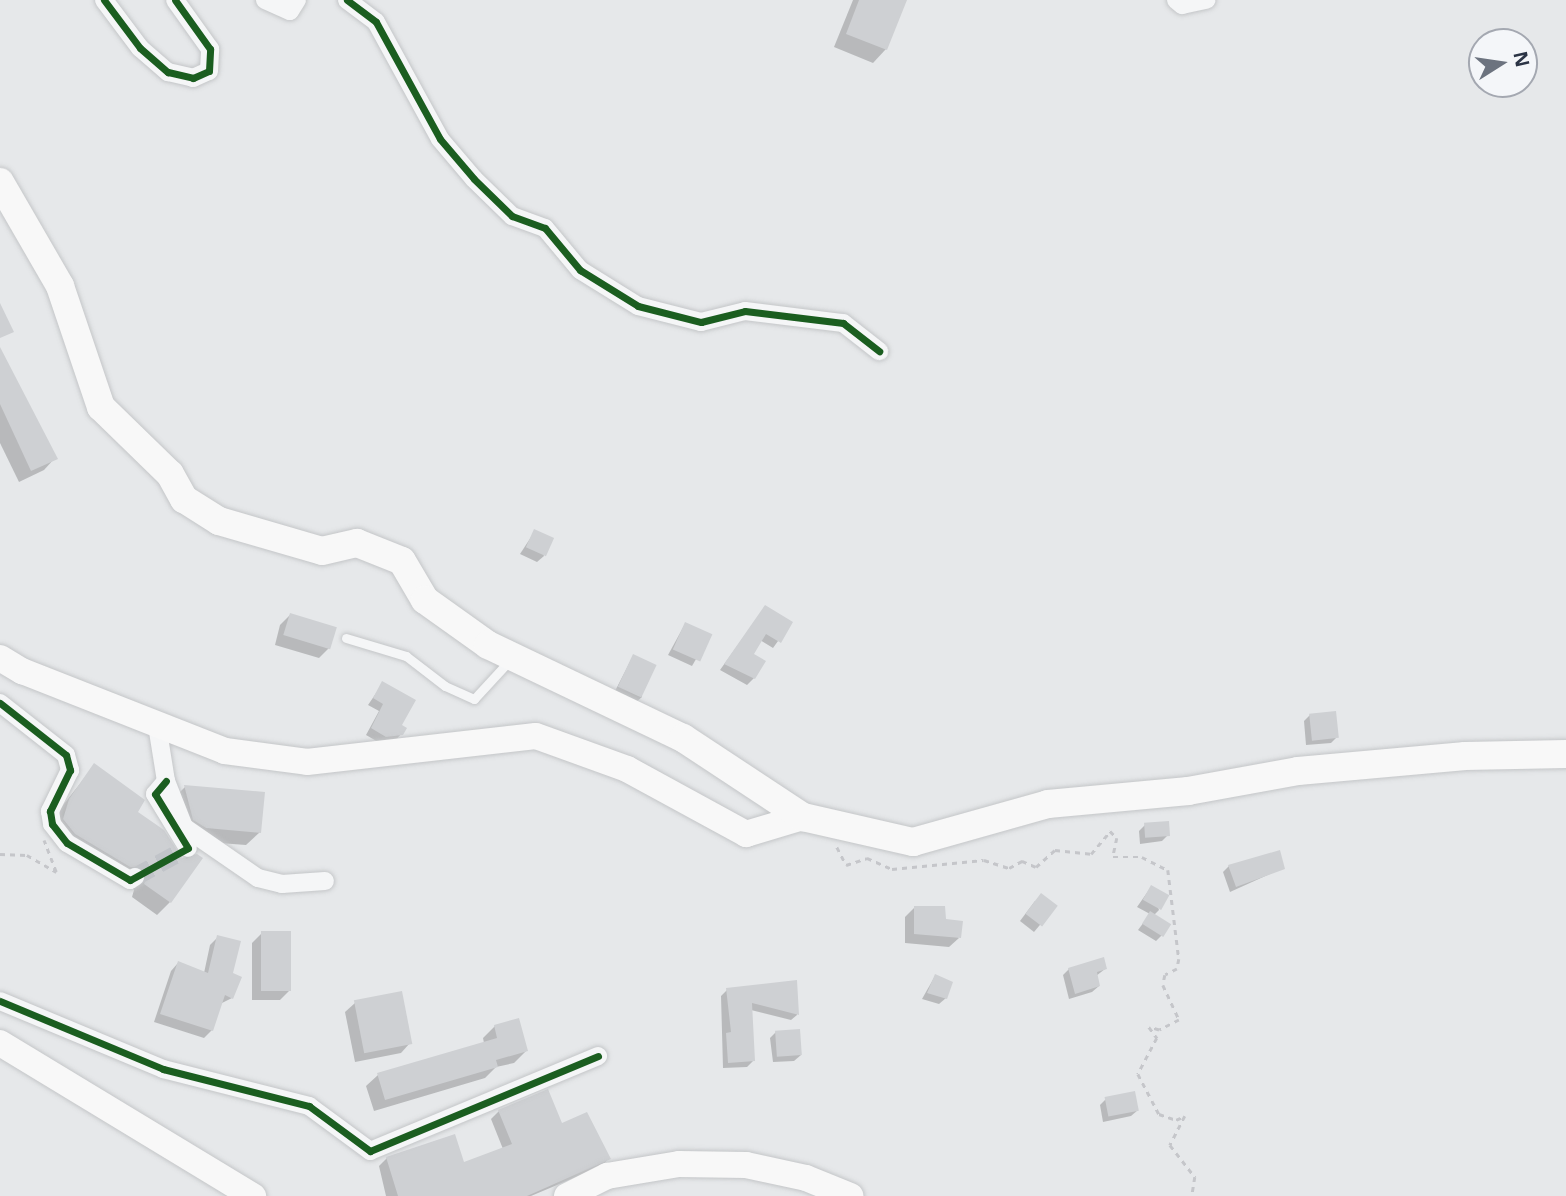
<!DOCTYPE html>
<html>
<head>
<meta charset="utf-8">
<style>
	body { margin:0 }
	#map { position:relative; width:1566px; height:1196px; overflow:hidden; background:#e6e8ea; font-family:"Noto Sans",sans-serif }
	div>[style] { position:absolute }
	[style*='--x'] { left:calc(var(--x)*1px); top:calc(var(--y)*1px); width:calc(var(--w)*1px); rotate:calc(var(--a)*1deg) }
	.shadow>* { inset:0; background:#0003 }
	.building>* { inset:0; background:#ced0d3; transform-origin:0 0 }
	.minor-tunnel>* { height:18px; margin-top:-9px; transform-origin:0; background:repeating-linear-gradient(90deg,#c1c4c9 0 18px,transparent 0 27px) }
	.path>* { height:2.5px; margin-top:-1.25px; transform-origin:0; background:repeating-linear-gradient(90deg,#c5c6ca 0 5px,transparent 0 10px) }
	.roads { filter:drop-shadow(0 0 2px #c4c6c8) drop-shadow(0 0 2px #c4c6c8) }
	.service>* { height:9px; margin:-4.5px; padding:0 4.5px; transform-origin:4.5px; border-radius:4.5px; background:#f5f6f7 }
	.minor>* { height:18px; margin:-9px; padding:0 9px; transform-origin:9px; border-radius:9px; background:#f5f6f7 }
	.primary>* { height:26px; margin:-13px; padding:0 13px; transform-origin:13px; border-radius:13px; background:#f8f8f8 }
	.trunk>* { height:28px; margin:-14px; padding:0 14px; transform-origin:14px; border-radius:14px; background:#f8f8f8 }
	.cycleway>* { height:7px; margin:-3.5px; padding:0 3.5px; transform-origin:3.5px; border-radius:3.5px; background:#1b5e20 }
	span { translate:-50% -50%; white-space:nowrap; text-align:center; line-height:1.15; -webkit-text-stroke:5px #f4f6f9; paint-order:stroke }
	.north { position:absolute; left:1468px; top:28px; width:70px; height:70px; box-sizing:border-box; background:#f4f6f9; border:2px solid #a4a8b1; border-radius:50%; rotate:78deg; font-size:19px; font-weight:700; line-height:28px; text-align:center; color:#2b3445 }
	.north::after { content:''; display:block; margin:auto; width:24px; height:32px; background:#6c737f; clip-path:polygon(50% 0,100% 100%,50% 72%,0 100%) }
</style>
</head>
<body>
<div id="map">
	<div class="shadow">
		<div style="clip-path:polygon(853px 0,905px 0,886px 49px,873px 63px,834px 47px)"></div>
		<div style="clip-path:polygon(0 350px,55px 458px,44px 470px,19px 482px,0 443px)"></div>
		<div style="clip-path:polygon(535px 531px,544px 556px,537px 562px,520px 554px)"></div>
		<div style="clip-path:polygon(765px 607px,791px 623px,773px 648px,760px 640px,751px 654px,754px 678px,747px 685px,720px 670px)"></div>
		<div style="clip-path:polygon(290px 615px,329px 648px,319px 658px,275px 645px,280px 625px)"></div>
		<div style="clip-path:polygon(685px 624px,710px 635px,692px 666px,668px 655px)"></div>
		<div style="clip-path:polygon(633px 656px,642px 697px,635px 703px,614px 693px)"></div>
		<div style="clip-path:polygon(383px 683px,401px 734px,395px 741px,380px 743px,366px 735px,379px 711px,368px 705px)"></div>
		<div style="clip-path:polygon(1310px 715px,1337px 737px,1331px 743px,1306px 745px,1304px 721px)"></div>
		<div style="clip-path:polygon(94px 766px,136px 813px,170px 902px,157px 915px,132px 897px,134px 890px,128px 880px,62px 847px,56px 814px)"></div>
		<div style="clip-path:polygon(185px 787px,260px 832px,246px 845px,192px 841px,172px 800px)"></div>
		<div style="clip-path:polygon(1145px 825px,1168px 835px,1162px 841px,1140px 844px,1139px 831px)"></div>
		<div style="clip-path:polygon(1229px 866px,1283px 868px,1230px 892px,1223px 872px)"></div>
		<div style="clip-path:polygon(1151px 887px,1159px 910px,1154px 915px,1162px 935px,1156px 941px,1138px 930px,1150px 914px,1137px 907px)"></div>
		<div style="clip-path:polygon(1035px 901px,1055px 907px,1034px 932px,1020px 921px)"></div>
		<div style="clip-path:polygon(915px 907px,959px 938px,949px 947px,905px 943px,905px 917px)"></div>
		<div style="clip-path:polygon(262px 933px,290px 990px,280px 1000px,252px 1000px,252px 943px)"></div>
		<div style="clip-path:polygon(218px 937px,231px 974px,232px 998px,220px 1004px,212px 1030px,204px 1038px,154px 1022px,171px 971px,178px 963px,204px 973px,210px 945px)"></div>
		<div style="clip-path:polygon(1069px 969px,1105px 969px,1096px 976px,1099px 986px,1092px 992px,1069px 999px,1063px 975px)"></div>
		<div style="clip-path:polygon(935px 976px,946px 998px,939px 1004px,922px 999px)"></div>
		<div style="clip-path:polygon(795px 982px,797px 1015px,791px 1020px,751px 1010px,753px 1061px,747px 1067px,723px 1068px,721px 996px,727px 990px)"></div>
		<div style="clip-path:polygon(355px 1003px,410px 1043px,401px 1053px,355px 1062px,345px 1012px)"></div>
		<div style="clip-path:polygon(495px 1026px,526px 1051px,514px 1063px,496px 1067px,485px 1078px,374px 1111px,366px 1086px,378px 1075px,484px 1043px,483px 1038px)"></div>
		<div style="clip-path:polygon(776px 1032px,801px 1055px,794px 1061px,773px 1062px,770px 1038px)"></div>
		<div style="clip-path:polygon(1106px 1099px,1138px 1110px,1131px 1116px,1103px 1122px,1100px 1105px)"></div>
		<div style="clip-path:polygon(499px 1111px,561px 1125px,609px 1158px,602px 1166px,531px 1196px,386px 1196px,379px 1166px,387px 1158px,463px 1165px,503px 1149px,491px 1119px)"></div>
	</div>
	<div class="building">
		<div style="clip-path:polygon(859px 0,907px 0,887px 50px,846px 34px)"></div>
		<div style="clip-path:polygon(0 303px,14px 332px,0 338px)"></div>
		<div style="clip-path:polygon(0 347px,58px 459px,31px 471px,0 404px)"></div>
		<div style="left:534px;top:529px;width:22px;height:20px;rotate:24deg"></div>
		<div style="clip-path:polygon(765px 605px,793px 622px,781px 643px,766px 634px,754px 654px,766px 661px,755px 679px,724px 664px)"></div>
		<div style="left:290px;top:613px;width:49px;height:23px;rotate:17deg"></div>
		<div style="left:685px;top:622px;width:30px;height:30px;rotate:24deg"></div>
		<div style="left:633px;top:654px;width:26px;height:36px;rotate:25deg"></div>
		<div style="clip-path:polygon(382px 681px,416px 700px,402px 725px,407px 728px,403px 735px,386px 737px,371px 728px,383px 704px,373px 698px)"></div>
		<div style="left:1336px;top:711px;width:27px;height:27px;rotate:84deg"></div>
		<div style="clip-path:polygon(94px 763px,145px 800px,138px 812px,164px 830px,182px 858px,197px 854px,203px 858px,171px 903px,144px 884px,146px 876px,141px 867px,130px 867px,75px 834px,63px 819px,69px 799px)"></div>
		<div style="clip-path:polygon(184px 785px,265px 792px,261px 833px,206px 828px,193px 820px)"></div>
		<div style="left:1169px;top:821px;width:15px;height:25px;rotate:86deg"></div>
		<div style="clip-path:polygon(1280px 850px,1285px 869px,1236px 887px,1228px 865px)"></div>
		<div style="left:1151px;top:885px;width:21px;height:17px;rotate:29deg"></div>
		<div style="left:1041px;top:893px;width:21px;height:26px;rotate:37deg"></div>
		<div style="clip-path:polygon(914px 906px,945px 906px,946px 919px,963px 921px,961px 938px,914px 934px)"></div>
		<div style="left:1150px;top:911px;width:25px;height:15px;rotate:32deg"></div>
		<div style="left:261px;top:931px;width:30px;height:60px"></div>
		<div style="clip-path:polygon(217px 935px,241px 941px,233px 973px,242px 977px,233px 999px,225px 995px,213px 1031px,160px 1014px,178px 961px,208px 973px)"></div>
		<div style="clip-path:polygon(1104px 957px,1107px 969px,1097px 972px,1100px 986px,1075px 994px,1068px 968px)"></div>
		<div style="clip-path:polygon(935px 974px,953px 982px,947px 999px,927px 993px)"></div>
		<div style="clip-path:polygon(797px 980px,799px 1015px,752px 1003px,755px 1061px,728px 1063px,726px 1033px,731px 1032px,726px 988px)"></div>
		<div style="left:402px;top:991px;width:54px;height:49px;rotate:79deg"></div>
		<div style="clip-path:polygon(519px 1018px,528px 1051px,496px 1060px,498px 1067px,385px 1100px,377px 1073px,497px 1038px,494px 1025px)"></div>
		<div style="left:800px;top:1029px;width:26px;height:25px;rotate:86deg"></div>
		<div style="clip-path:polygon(548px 1089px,562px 1123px,587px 1112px,611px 1159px,527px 1196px,398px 1196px,386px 1157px,455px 1134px,464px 1162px,512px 1144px,498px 1110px)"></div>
		<div style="left:1135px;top:1091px;width:20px;height:31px;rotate:79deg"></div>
	</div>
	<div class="minor-tunnel">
		<div style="--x:135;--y:877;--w:60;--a:-28.7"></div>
	</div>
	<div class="path">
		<div style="--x:837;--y:847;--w:20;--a:63"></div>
		<div style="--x:846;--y:865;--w:22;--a:-18"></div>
		<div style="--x:867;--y:858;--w:27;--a:24"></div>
		<div style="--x:892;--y:869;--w:92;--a:-5.6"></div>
		<div style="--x:984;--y:860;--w:26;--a:18"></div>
		<div style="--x:1009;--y:868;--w:15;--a:-28"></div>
		<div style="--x:1022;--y:861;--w:15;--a:23"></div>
		<div style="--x:1036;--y:867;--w:25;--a:-42"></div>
		<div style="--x:1055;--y:850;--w:36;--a:6"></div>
		<div style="--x:1091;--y:854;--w:30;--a:-50"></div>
		<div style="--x:1110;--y:831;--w:10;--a:45"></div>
		<div style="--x:1117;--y:838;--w:19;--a:102"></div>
		<div style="--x:1113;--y:857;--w:29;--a:0"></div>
		<div style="--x:1142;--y:857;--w:29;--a:27"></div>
		<div style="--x:1168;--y:870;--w:90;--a:83"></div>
		<div style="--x:1179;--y:959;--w:10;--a:101"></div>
		<div style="--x:1177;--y:969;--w:13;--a:153"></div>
		<div style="--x:1165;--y:975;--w:10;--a:101"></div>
		<div style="--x:1163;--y:985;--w:38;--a:65"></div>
		<div style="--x:1179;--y:1020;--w:22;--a:153"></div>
		<div style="--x:1159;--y:1030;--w:10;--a:-163"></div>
		<div style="--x:1149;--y:1027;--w:14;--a:54"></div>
		<div style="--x:1157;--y:1038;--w:41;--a:117.8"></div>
		<div style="--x:1138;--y:1074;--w:45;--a:62.3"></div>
		<div style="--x:1159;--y:1114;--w:18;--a:19"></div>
		<div style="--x:1176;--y:1120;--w:10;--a:-24"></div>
		<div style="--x:1185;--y:1116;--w:33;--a:117"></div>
		<div style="--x:1170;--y:1145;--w:41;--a:52"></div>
		<div style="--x:1195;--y:1177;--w:19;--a:99"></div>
		<div style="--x:0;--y:854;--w:27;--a:2"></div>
		<div style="--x:27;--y:855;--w:34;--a:30"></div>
		<div style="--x:56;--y:872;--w:34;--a:-111"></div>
	</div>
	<div class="roads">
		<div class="service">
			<div style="--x:346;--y:638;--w:63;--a:16.7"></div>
			<div style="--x:406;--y:656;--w:49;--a:37.6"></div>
			<div style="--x:445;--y:686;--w:32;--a:24"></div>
			<div style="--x:474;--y:699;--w:53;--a:-47.3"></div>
		</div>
		<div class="minor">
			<div style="--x:104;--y:0;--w:60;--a:53.1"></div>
			<div style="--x:140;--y:48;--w:37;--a:41"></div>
			<div style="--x:168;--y:72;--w:26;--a:13"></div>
			<div style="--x:193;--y:78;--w:17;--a:-24"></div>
			<div style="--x:209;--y:71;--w:22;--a:-87"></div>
			<div style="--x:210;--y:49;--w:60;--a:-125.5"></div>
			<div style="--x:265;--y:0;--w:27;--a:24"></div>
			<div style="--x:290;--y:11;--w:13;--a:-58"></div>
			<div style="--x:347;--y:0;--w:36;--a:37"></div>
			<div style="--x:376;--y:22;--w:133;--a:61.3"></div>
			<div style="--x:440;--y:139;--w:52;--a:49.6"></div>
			<div style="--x:474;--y:179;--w:53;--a:44.2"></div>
			<div style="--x:512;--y:216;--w:35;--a:20"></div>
			<div style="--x:545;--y:228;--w:55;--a:50.2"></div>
			<div style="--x:580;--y:270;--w:68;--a:31.8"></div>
			<div style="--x:638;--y:306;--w:65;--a:14.3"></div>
			<div style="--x:701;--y:322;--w:45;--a:-14"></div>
			<div style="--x:745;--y:311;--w:99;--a:7"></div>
			<div style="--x:843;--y:323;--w:46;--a:37.9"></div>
			<div style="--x:1176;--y:0;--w:8;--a:40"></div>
			<div style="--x:1182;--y:5;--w:25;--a:-12"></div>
			<div style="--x:0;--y:703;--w:84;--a:38.2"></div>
			<div style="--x:66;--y:755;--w:16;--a:75"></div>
			<div style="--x:70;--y:770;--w:46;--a:116"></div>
			<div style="--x:50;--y:811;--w:13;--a:81"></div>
			<div style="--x:52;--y:824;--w:24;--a:52"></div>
			<div style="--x:67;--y:843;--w:73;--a:30.4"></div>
			<div style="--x:130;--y:880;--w:6;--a:-31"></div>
			<div style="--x:157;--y:725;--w:57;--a:80.9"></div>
			<div style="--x:166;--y:781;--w:49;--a:68.6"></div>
			<div style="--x:184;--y:827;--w:90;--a:34.6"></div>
			<div style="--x:258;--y:878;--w:25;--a:14"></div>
			<div style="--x:282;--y:884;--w:43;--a:-4"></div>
			<div style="--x:166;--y:781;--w:17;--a:130"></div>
			<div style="--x:155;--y:794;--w:63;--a:58.6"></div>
			<div style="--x:0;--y:1001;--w:177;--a:22.6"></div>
			<div style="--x:163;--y:1069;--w:151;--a:14.2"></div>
			<div style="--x:309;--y:1106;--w:76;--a:36.4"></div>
			<div style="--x:370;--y:1151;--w:247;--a:-22.6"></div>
		</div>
		<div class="primary">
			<div style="--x:0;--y:658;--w:26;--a:31"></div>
			<div style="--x:22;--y:671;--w:218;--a:21.5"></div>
			<div style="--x:225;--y:751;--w:83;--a:7.6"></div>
			<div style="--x:307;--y:762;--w:230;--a:-6.5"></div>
			<div style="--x:536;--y:736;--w:97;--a:19.9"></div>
			<div style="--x:627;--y:769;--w:136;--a:28.6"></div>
			<div style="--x:746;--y:834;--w:59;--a:-16.6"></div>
			<div style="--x:0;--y:1043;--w:296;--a:31.2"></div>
			<div style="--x:567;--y:1196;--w:45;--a:-26.6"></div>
			<div style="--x:607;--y:1176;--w:73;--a:-9.5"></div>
			<div style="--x:679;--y:1164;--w:67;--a:0.9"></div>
			<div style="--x:746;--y:1165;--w:61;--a:12.2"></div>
			<div style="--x:806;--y:1178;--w:48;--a:22.2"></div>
		</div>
		<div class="trunk">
			<div style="--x:0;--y:182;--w:120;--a:60"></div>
			<div style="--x:60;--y:286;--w:128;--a:71.3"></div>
			<div style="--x:101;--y:407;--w:96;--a:44.2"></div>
			<div style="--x:170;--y:474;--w:29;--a:61"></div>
			<div style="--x:184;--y:499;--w:41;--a:32.2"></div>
			<div style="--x:219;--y:521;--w:107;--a:16.2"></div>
			<div style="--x:322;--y:551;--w:36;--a:-13"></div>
			<div style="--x:357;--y:543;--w:48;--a:21.8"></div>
			<div style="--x:402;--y:561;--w:45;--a:59.5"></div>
			<div style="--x:425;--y:600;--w:77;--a:35.5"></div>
			<div style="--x:488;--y:645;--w:216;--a:25.5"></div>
			<div style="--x:683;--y:738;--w:144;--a:33.4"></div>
			<div style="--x:803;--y:817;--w:113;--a:12.8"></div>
			<div style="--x:913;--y:842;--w:140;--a:-15.7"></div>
			<div style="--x:1048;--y:804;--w:141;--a:-5.3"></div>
			<div style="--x:1188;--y:791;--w:112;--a:-10.3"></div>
			<div style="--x:1298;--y:771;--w:168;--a:-5.1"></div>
			<div style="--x:1465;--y:756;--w:101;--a:-1.1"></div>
		</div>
	</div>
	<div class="cycleway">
		<div style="--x:104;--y:0;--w:60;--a:53.1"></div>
		<div style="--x:140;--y:48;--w:37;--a:41"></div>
		<div style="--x:168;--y:72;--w:26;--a:13"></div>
		<div style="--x:193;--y:78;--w:17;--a:-24"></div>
		<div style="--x:209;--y:71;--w:22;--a:-87"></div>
		<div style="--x:210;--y:49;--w:60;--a:-125.5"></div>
		<div style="--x:347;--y:0;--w:36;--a:37"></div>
		<div style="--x:376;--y:22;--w:133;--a:61.3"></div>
		<div style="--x:440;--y:139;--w:52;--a:49.6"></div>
		<div style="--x:474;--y:179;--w:53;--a:44.2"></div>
		<div style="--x:512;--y:216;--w:35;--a:20"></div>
		<div style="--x:545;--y:228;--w:55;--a:50.2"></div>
		<div style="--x:580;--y:270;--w:68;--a:31.8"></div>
		<div style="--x:638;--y:306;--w:65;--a:14.3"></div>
		<div style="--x:701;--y:322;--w:45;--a:-14"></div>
		<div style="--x:745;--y:311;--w:99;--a:7"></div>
		<div style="--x:843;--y:323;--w:46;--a:37.9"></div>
		<div style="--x:0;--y:703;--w:84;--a:38.2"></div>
		<div style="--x:66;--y:755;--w:16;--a:75"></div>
		<div style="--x:70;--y:770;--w:46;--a:116"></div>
		<div style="--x:50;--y:811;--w:13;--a:81"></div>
		<div style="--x:52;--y:824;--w:24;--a:52"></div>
		<div style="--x:67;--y:843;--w:73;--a:30.4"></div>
		<div style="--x:130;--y:880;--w:66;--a:-28.9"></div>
		<div style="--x:188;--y:848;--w:63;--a:-121.4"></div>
		<div style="--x:155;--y:794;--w:17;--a:-50"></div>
		<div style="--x:0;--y:1001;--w:177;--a:22.6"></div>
		<div style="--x:163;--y:1069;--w:151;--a:14.2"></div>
		<div style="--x:309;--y:1106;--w:76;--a:36.4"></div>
		<div style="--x:370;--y:1151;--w:247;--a:-22.6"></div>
	</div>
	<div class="north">N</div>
</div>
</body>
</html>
